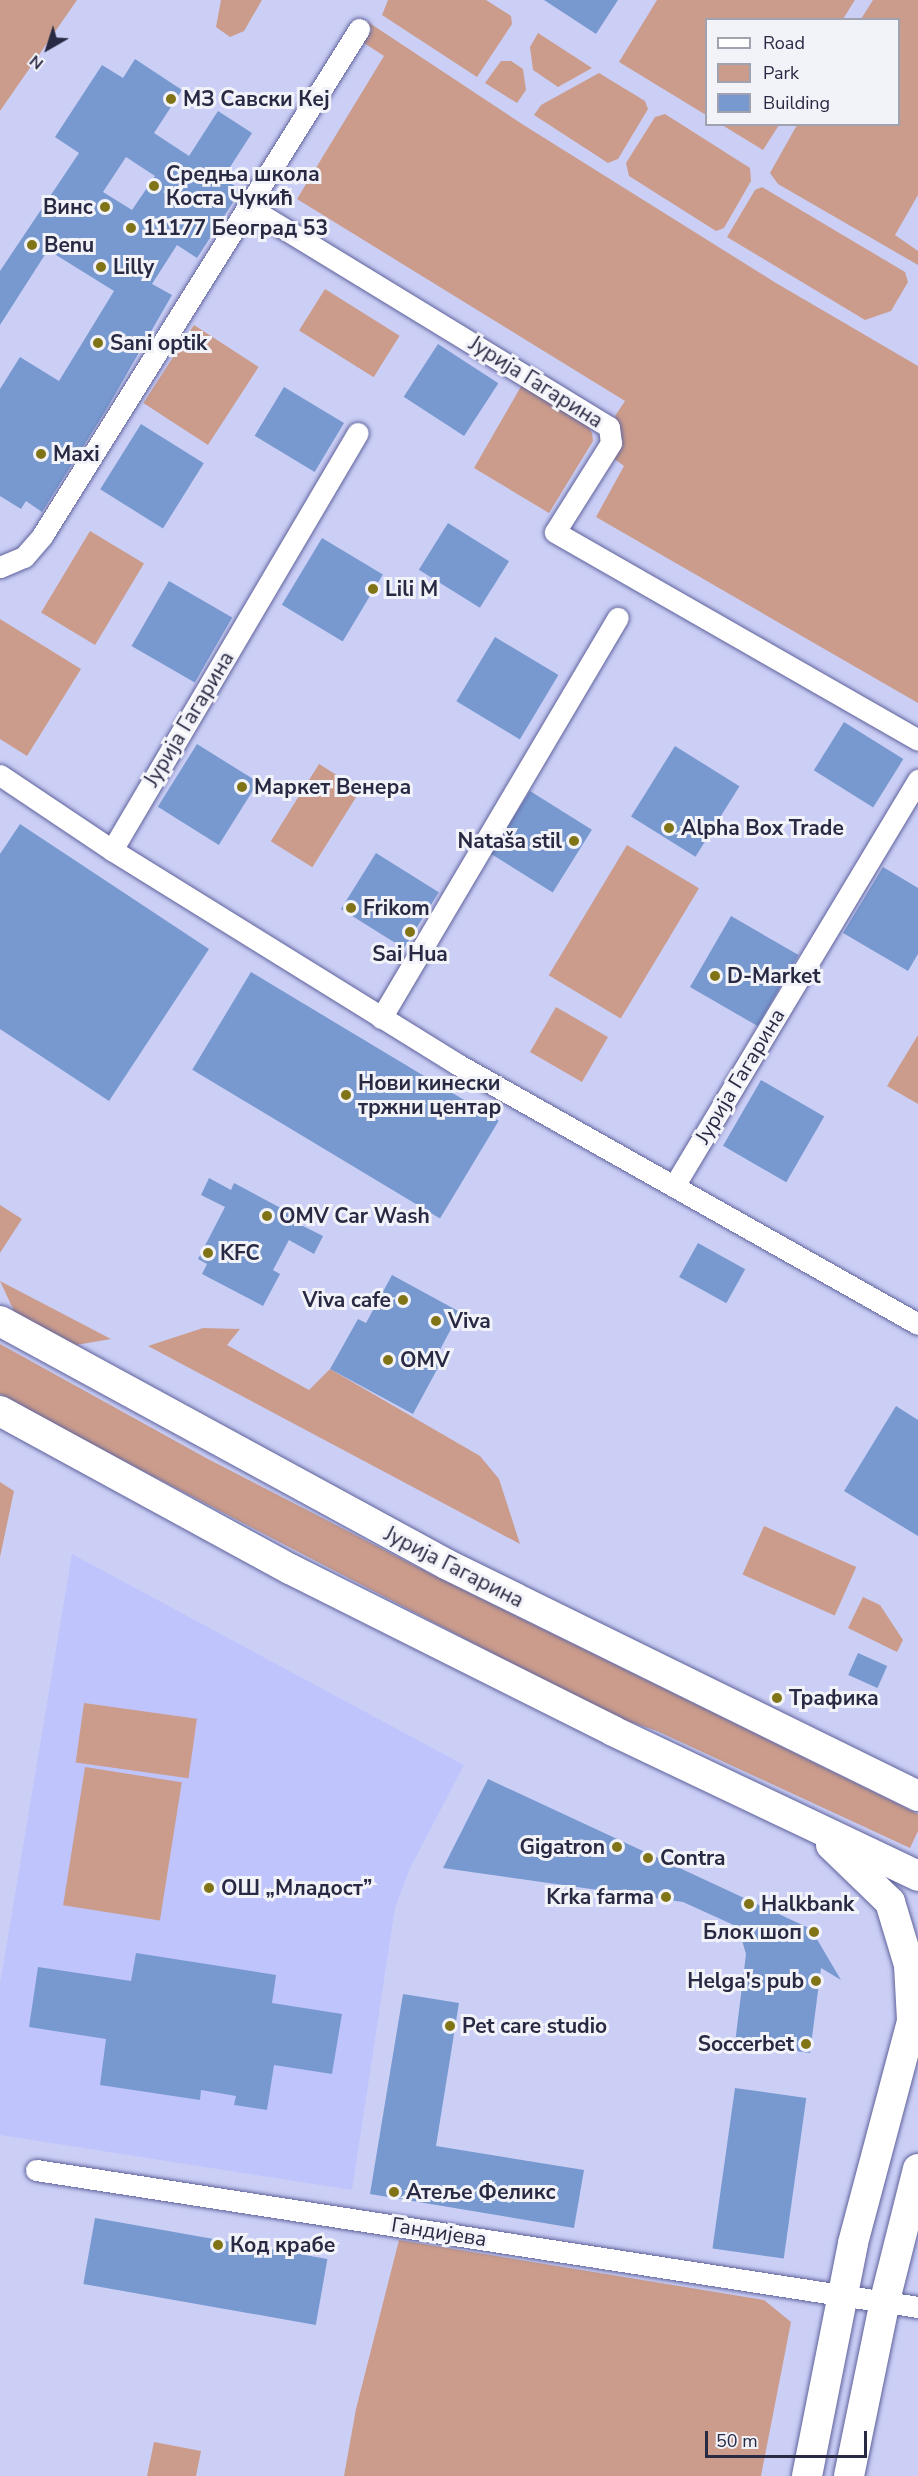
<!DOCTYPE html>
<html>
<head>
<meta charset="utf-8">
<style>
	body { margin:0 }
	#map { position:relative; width:918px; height:2476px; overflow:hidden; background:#cbcff6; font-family:"Nunito Sans",sans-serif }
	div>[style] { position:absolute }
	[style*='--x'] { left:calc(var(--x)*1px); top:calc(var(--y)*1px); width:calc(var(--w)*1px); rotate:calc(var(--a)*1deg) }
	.built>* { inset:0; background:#bfc4fd }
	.green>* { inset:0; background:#cb9c8b; transform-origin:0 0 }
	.building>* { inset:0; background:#7899d0; transform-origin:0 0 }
	.roads { filter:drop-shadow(0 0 2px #5f629b) drop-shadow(0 0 2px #5f629b) }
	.minor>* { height:21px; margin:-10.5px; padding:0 10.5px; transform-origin:10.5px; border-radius:10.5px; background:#fff }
	.secondary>* { height:30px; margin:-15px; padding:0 15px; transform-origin:15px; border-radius:15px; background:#fff }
	.dots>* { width:16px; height:16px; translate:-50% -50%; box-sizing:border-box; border:3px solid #f2f2f9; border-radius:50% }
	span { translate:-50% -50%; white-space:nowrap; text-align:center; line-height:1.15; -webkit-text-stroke:6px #f2f2f9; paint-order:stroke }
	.poi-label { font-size:21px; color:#282942; font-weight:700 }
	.left { translate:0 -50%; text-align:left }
	.right { translate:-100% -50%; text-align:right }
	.street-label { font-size:21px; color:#282942 }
	.legend { position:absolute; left:705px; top:18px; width:195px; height:108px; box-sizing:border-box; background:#f2f2f9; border:2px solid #a1a2b0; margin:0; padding:8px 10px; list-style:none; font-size:18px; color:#282942 }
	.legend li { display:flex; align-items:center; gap:12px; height:30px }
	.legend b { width:30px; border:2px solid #a1a2b0 }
	.north { position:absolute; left:18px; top:18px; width:60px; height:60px; -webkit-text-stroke:4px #f2f2f9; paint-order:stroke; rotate:219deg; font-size:16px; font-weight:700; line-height:24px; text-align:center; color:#282942 }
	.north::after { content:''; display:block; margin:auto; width:21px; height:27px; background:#282942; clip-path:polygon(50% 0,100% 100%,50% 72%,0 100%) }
	.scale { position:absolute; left:705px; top:2431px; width:162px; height:27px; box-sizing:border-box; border:3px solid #282942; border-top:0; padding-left:8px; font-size:18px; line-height:21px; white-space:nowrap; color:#282942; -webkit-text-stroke:4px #f2f2f9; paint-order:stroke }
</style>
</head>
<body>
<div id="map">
	<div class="built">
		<div style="clip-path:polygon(72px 1554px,464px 1765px,410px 1868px,395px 1908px,352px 2190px,0 2135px,0 1984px)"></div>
	</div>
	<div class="green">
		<div style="clip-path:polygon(0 0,77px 0,0 111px)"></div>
		<div style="clip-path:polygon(221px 0,262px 0,244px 31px,230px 37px,216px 27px)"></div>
		<div style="clip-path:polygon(388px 0,486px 0,511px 16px,512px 24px,477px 77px,382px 15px)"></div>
		<div style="clip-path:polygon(657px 0,855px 0,843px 19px,706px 20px,706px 115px,619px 62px)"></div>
		<div style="clip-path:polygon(873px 0,918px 0,918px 195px,895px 235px,918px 251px,918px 265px,778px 184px,770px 173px,797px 125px,898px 124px,898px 20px,861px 19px)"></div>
		<div style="clip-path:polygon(368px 22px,522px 124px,776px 283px,918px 366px,918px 703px,596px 517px,624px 466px,609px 455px,618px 423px,615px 416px,625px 401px,297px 199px,384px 56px,364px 43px,372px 29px,366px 25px)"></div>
		<div style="clip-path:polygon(538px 33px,592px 68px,558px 87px,533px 70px,530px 47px)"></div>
		<div style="clip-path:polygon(501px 61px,511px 61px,523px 69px,526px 90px,517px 103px,485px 83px)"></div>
		<div style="clip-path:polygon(599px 73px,645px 101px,648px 109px,618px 159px,608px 163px,534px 115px,541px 105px)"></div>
		<div style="clip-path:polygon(665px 114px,750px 168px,751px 181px,724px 228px,716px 231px,629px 176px,626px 163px,655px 117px)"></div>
		<div style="clip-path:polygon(722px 125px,779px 125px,763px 150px)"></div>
		<div style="clip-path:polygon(762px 187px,905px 272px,908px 282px,891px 311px,865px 320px,727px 237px,755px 190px)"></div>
		<div style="left:325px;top:289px;width:88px;height:49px;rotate:32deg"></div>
		<div style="left:194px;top:325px;width:77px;height:93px;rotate:33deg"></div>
		<div style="clip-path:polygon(523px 383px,589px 427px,592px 433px,593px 441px,549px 513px,474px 468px)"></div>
		<div style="left:90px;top:531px;width:63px;height:95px;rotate:31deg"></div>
		<div style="clip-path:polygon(0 619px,81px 669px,27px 756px,0 739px)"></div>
		<div style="left:319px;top:764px;width:49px;height:91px;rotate:32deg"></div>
		<div style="left:627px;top:845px;width:84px;height:152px;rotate:31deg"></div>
		<div style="left:556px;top:1007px;width:60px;height:52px;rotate:30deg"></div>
		<div style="clip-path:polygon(918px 1035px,918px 1104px,887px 1086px)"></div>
		<div style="clip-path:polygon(0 1205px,22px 1219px,0 1253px)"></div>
		<div style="clip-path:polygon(0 1281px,111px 1339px,76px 1345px,15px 1313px)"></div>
		<div style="clip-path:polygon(203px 1328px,240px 1329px,227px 1345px,309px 1390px,330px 1369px,480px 1456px,499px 1479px,520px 1544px,148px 1346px)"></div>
		<div style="clip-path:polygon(0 1344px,208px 1459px,431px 1574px,918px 1814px,918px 1831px,910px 1848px,657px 1731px,613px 1716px,55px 1425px,0 1394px)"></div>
		<div style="clip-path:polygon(0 1482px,14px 1491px,0 1557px)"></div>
		<div style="left:764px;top:1526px;width:101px;height:53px;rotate:24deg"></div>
		<div style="clip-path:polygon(863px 1597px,880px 1605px,903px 1640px,897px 1652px,848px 1628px)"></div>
		<div style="left:84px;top:1703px;width:114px;height:60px;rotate:8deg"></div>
		<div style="left:85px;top:1767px;width:98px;height:140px;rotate:9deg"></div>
		<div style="clip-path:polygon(399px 2240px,764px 2300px,791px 2322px,761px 2476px,344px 2476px,356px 2409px)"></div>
		<div style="clip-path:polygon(154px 2442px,201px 2451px,196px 2476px,147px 2476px)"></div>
	</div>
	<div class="building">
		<div style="clip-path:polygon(544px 0,618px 0,596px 34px)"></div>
		<div style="clip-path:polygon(evenodd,135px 59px,182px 90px,154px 133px,189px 156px,218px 111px,252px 133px,223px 178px,241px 190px,197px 258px,177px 245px,152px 284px,172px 295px,106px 410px,42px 512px,26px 501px,21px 509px,0 496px,0 389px,20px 357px,59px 381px,114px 291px,48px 250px,0 325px,0 271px,79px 153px,55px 137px,102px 65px,123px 78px,135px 59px,126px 157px,155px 176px,132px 210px,103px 192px,126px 157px)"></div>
		<div style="left:438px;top:344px;width:72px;height:63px;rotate:33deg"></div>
		<div style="left:284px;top:387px;width:70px;height:57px;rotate:31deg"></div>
		<div style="left:141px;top:424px;width:74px;height:77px;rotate:32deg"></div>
		<div style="left:448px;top:523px;width:72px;height:55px;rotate:32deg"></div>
		<div style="left:322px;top:538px;width:71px;height:78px;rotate:31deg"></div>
		<div style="left:169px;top:581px;width:73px;height:75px;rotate:30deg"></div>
		<div style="left:495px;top:637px;width:74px;height:75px;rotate:31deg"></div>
		<div style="left:844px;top:722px;width:70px;height:57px;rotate:32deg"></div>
		<div style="left:197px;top:744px;width:72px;height:74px;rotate:32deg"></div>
		<div style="left:675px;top:746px;width:76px;height:83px;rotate:32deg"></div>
		<div style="left:530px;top:791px;width:73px;height:74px;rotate:32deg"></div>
		<div style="clip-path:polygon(20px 824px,209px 949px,109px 1101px,0 1029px,0 854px)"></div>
		<div style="left:376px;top:853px;width:74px;height:66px;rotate:32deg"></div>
		<div style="clip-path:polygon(883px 867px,918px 888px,918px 954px,908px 971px,843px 933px)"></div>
		<div style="left:731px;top:916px;width:78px;height:82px;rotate:30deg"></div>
		<div style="left:251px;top:972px;width:289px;height:114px;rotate:31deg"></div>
		<div style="left:761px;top:1080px;width:73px;height:76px;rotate:30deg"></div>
		<div style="clip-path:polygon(209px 1178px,231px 1190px,234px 1183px,292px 1214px,289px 1219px,323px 1236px,314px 1254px,289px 1240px,273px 1270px,280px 1274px,263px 1306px,202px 1274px,207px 1264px,198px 1259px,225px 1207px,201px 1195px)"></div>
		<div style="left:698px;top:1243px;width:54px;height:39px;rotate:29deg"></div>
		<div style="clip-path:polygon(392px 1275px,460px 1312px,434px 1361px,440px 1364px,413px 1414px,330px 1369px,358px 1319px,366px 1323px)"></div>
		<div style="clip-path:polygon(896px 1406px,918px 1420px,918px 1536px,844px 1491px)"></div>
		<div style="left:858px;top:1653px;width:32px;height:24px;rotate:24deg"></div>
		<div style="clip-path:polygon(488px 1779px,811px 1929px,841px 1980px,821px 1968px,810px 2053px,735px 2043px,746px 1954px,738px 1927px,683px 1902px,443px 1868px)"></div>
		<div style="clip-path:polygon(136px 1953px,276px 1975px,272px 2003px,342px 2014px,332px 2074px,274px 2065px,267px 2110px,234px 2105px,236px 2096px,201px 2090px,200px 2100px,100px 2085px,106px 2039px,29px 2027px,38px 1967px,131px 1981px)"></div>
		<div style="clip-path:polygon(403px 1994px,459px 2003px,436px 2146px,584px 2170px,574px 2228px,370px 2194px)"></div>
		<div style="left:735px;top:2088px;width:72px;height:162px;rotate:8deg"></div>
		<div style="left:95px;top:2218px;width:236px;height:67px;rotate:10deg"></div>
	</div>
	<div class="roads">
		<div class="minor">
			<div style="--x:247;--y:206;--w:424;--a:31.4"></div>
			<div style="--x:609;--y:427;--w:16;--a:83"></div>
			<div style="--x:611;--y:443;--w:105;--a:122.2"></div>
			<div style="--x:555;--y:532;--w:418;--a:29.8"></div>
			<div style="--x:0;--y:567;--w:26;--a:-23"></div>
			<div style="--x:24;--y:557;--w:28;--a:-49"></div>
			<div style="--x:42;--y:536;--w:598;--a:-57.98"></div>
			<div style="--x:0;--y:775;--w:135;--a:33.8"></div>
			<div style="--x:112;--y:850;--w:406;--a:31.8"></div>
			<div style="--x:457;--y:1064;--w:529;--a:29.42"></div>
			<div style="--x:112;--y:850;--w:484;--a:-59.5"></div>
			<div style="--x:381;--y:1018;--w:465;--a:-59.4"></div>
			<div style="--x:674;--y:1186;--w:474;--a:-59"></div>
			<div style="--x:36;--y:2170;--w:893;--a:8.83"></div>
		</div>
		<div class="secondary">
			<div style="--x:0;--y:1321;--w:508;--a:28.58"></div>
			<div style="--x:446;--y:1564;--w:526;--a:26.18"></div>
			<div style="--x:0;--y:1411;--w:330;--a:28.6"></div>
			<div style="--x:290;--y:1569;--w:361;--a:26.6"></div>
			<div style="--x:613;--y:1731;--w:338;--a:25.4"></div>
			<div style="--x:831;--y:1845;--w:82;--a:44"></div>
			<div style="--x:890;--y:1902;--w:66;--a:73.2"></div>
			<div style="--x:909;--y:1965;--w:55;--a:86.9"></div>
			<div style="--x:807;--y:2476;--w:237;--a:-78.8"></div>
			<div style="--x:853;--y:2243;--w:253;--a:-75.1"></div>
			<div style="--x:849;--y:2476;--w:180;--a:-78.4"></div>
			<div style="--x:885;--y:2300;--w:135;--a:-75.9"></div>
		</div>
	</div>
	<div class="dots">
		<div style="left:171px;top:99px;background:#817416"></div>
		<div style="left:154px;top:186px;background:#817416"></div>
		<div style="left:105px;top:207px;background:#817416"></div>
		<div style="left:131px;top:228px;background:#817416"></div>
		<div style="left:32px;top:245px;background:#817416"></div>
		<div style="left:101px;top:267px;background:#817416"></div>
		<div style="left:98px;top:343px;background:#817416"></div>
		<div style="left:41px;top:454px;background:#817416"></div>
		<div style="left:373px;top:589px;background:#817416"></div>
		<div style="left:242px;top:787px;background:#817416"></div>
		<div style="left:669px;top:828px;background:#817416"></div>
		<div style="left:574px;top:841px;background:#817416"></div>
		<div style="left:351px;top:908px;background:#817416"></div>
		<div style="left:410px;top:932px;background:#817416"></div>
		<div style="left:715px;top:976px;background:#817416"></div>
		<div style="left:346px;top:1095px;background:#817416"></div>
		<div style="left:267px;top:1216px;background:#817416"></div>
		<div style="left:208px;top:1253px;background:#817416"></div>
		<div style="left:403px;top:1300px;background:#817416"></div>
		<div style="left:436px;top:1321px;background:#817416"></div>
		<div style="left:388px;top:1360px;background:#817416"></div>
		<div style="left:777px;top:1698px;background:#817416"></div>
		<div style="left:617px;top:1847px;background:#817416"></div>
		<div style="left:648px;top:1858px;background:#817416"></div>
		<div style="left:209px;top:1888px;background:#817416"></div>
		<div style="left:666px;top:1897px;background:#817416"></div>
		<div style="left:749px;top:1904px;background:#817416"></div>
		<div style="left:814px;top:1932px;background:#817416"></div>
		<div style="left:816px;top:1981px;background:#817416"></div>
		<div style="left:450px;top:2026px;background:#817416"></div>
		<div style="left:806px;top:2044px;background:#817416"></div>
		<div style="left:394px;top:2192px;background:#817416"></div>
		<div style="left:218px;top:2245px;background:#817416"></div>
	</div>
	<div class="poi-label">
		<span class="left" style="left:183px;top:99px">МЗ Савски Кеј</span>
		<span class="left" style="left:166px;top:186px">Средња школа<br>Коста Чукић</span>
		<span class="right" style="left:93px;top:207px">Винс</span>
		<span class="left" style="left:143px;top:228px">11177 Београд 53</span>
		<span class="left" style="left:44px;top:245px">Benu</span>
		<span class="left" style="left:113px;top:267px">Lilly</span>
		<span class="left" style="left:110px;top:343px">Sani optik</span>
		<span class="left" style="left:53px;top:454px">Maxi</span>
		<span class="left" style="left:385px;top:589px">Lili M</span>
		<span class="left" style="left:254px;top:787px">Маркет Венера</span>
		<span class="left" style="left:681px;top:828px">Alpha Box Trade</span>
		<span class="right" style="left:562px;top:841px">Nataša stil</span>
		<span class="left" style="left:363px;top:908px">Frikom</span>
		<span style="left:410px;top:954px">Sai Hua</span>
		<span class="left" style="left:727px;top:976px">D-Market</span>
		<span class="left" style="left:358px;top:1095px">Нови кинески<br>тржни центар</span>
		<span class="left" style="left:279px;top:1216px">OMV Car Wash</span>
		<span class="left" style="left:220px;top:1253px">KFC</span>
		<span class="right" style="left:391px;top:1300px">Viva cafe</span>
		<span class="left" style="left:448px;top:1321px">Viva</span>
		<span class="left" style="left:400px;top:1360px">OMV</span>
		<span class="left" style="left:789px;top:1698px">Трафика</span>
		<span class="right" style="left:605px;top:1847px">Gigatron</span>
		<span class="left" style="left:660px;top:1858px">Contra</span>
		<span class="left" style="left:221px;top:1888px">ОШ „Младост”</span>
		<span class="right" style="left:654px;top:1897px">Krka farma</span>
		<span class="left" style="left:761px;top:1904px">Halkbank</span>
		<span class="right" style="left:802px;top:1932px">Блок шоп</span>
		<span class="right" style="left:804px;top:1981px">Helga's pub</span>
		<span class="left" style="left:462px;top:2026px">Pet care studio</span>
		<span class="right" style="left:794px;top:2044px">Soccerbet</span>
		<span class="left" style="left:406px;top:2192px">Атеље Феликс</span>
		<span class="left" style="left:230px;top:2245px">Код крабе</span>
	</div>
	<div class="street-label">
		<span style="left:536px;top:382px;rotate:32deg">Јурија Гагарина</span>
		<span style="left:189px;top:719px;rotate:-59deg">Јурија Гагарина</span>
		<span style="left:740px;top:1076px;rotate:-59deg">Јурија Гагарина</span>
		<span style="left:454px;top:1567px;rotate:27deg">Јурија Гагарина</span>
		<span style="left:439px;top:2232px;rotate:9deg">Гандијева</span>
	</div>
	<ul class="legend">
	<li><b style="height:8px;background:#fff"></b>Road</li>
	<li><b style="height:16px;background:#cb9c8b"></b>Park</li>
	<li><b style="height:16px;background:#7899d0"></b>Building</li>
	</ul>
	<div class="north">N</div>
	<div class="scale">50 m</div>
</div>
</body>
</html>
